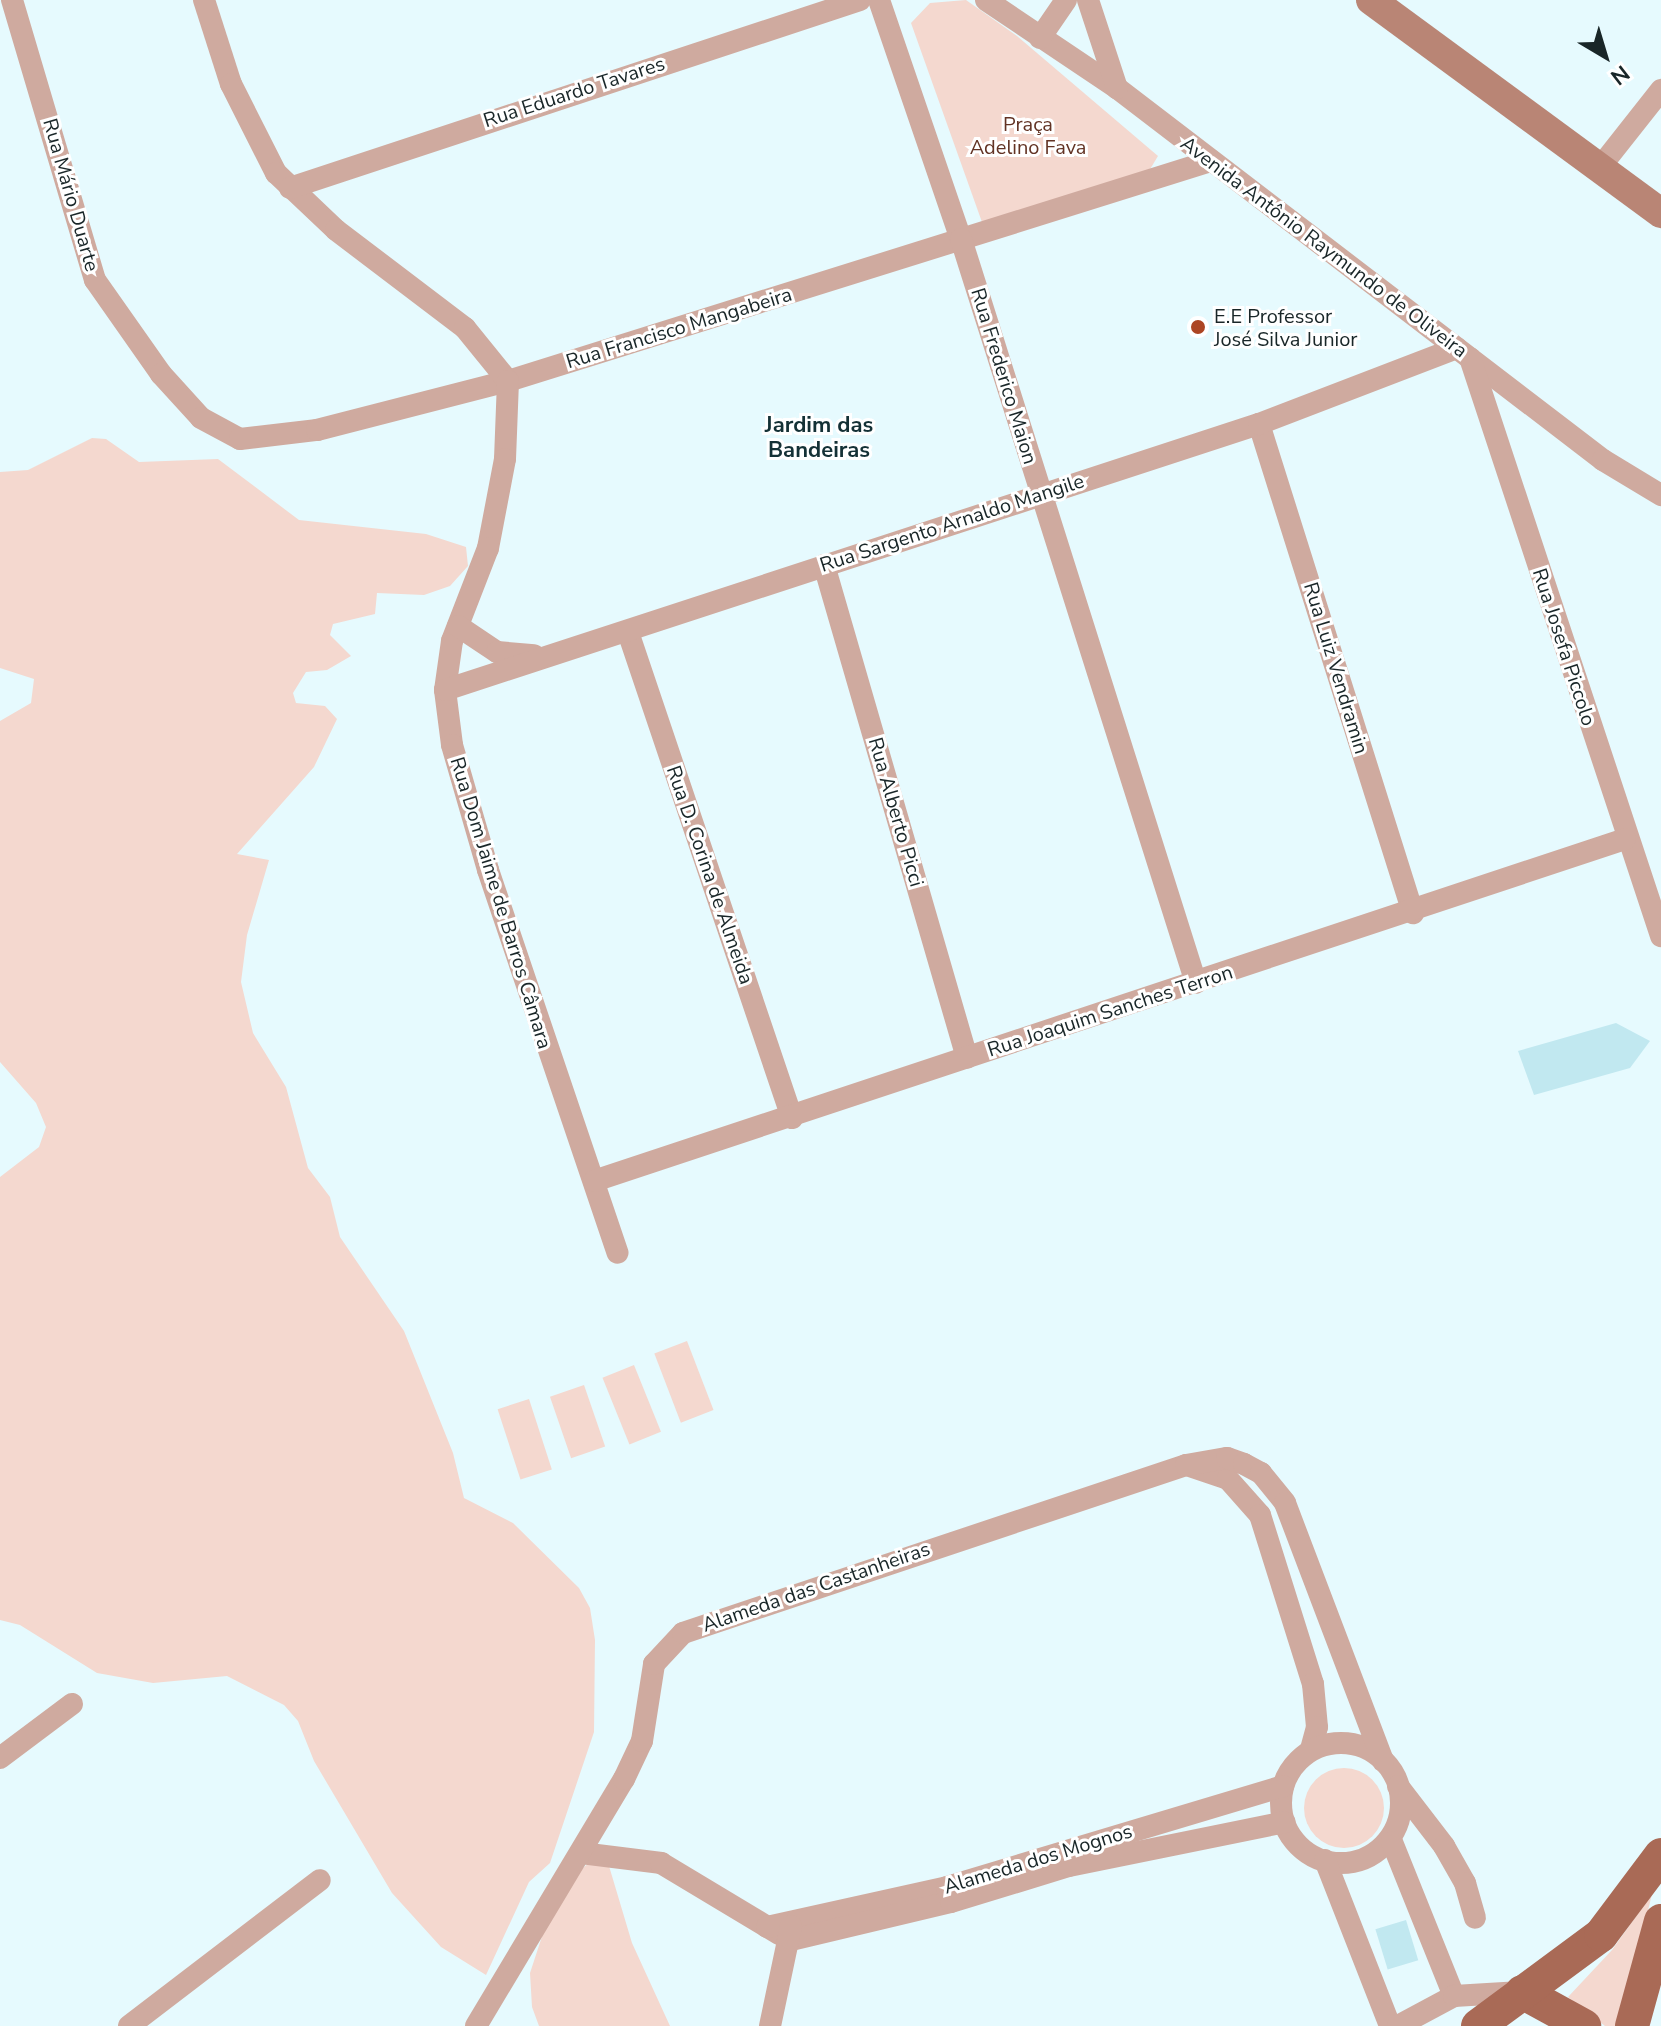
<!DOCTYPE html>
<html>
<head>
<meta charset="utf-8">
<style>
	body { margin:0 }
	#map { position:relative; width:1661px; height:2026px; overflow:hidden; background:#e6fafe; font-family:"Nunito Sans",sans-serif }
	div>[style] { position:absolute }
	[style*='--x'] { left:calc(var(--x)*1px); top:calc(var(--y)*1px); width:calc(var(--w)*1px); rotate:calc(var(--a)*1deg) }
	.green>* { inset:0; background:#f4d8cf; transform-origin:0 0 }
	.round { border-radius:50% }
	.building>* { inset:0; background:#c1e8f0; transform-origin:0 0 }
	.minor>* { height:22px; margin:-11px; padding:0 11px; transform-origin:11px; border-radius:11px; background:#cfaa9f }
	.minor>.ring { margin:-11px; padding:0; box-sizing:content-box; background:none; border:22px solid #cfaa9f; border-radius:50% }
	.secondary>* { height:30px; margin:-15px; padding:0 15px; transform-origin:15px; border-radius:15px; background:#b98575 }
	.primary>* { height:34px; margin:-17px; padding:0 17px; transform-origin:17px; border-radius:17px; background:#a96a56 }
	.dots>* { width:22px; height:22px; translate:-50% -50%; box-sizing:border-box; border:4px solid #fff; border-radius:50% }
	span { translate:-50% -50%; white-space:nowrap; text-align:center; line-height:1.15; -webkit-text-stroke:6px #fff; paint-order:stroke }
	.street-label { font-size:20px; color:#192628 }
	.park-label { font-size:20px; color:#623324 }
	.poi-label { font-size:20px; color:#192628 }
	.left { translate:0 -50%; text-align:left }
	.neighbourhood-label { font-size:22px; color:#143136; font-weight:700 }
	.north { position:absolute; left:1565px; top:16px; width:80px; height:80px; -webkit-text-stroke:6px #fff; paint-order:stroke; rotate:142deg; font-size:22px; font-weight:700; line-height:32px; text-align:center; color:#192628 }
	.north::after { content:''; display:block; margin:auto; width:28px; height:36px; background:#192628; clip-path:polygon(50% 0,100% 100%,50% 72%,0 100%) }
</style>
</head>
<body>
<div id="map">
	<div class="green">
		<div style="clip-path:polygon(966px 0,1017px 36px,1158px 156px,1149px 171px,983px 225px,911px 23px,930px 3px)"></div>
		<div style="clip-path:polygon(92px 438px,106px 439px,139px 462px,218px 459px,299px 520px,426px 534px,466px 547px,468px 566px,450px 586px,424px 595px,377px 593px,375px 614px,333px 624px,330px 635px,351px 656px,327px 670px,306px 672px,293px 693px,296px 703px,325px 706px,337px 719px,314px 767px,237px 854px,269px 860px,247px 935px,241px 982px,253px 1033px,286px 1087px,308px 1168px,330px 1197px,340px 1237px,404px 1331px,453px 1453px,464px 1498px,513px 1523px,579px 1588px,590px 1608px,595px 1640px,594px 1732px,550px 1863px,529px 1882px,486px 1975px,441px 1947px,392px 1893px,314px 1761px,298px 1721px,284px 1705px,227px 1676px,153px 1683px,97px 1673px,20px 1625px,0 1620px,0 1177px,39px 1147px,46px 1127px,36px 1103px,0 1062px,0 721px,31px 703px,34px 679px,0 668px,0 472px,28px 470px)"></div>
		<div style="left:687px;top:1341px;width:74px;height:35px;rotate:69deg"></div>
		<div style="left:634px;top:1365px;width:72px;height:34px;rotate:68deg"></div>
		<div style="left:584px;top:1385px;width:65px;height:36px;rotate:71deg"></div>
		<div style="left:529px;top:1399px;width:74px;height:33px;rotate:72deg"></div>
		<div class="round" style="left:1304px;top:1768px;width:80px;height:80px"></div>
		<div style="clip-path:polygon(589px 1863px,609px 1866px,632px 1943px,670px 2026px,539px 2026px,532px 2007px,530px 1973px,553px 1903px,568px 1880px)"></div>
		<div style="clip-path:polygon(1652px 1894px,1620px 2026px,1605px 2026px,1568px 1997px,1612px 1950px)"></div>
	</div>
	<div class="building">
		<div style="clip-path:polygon(1616px 1023px,1650px 1041px,1630px 1068px,1534px 1095px,1518px 1051px)"></div>
		<div style="left:1406px;top:1920px;width:42px;height:32px;rotate:73deg"></div>
	</div>
	<div class="minor">
		<div style="--x:12;--y:0;--w:292;--a:73.5"></div>
		<div style="--x:95;--y:280;--w:115;--a:54.9"></div>
		<div style="--x:161;--y:374;--w:59;--a:47.7"></div>
		<div style="--x:201;--y:418;--w:44;--a:28.3"></div>
		<div style="--x:240;--y:439;--w:78;--a:-6.7"></div>
		<div style="--x:317;--y:430;--w:197;--a:-14.4"></div>
		<div style="--x:508;--y:381;--w:737;--a:-17.38"></div>
		<div style="--x:204;--y:0;--w:88;--a:72.2"></div>
		<div style="--x:231;--y:84;--w:100;--a:63.2"></div>
		<div style="--x:276;--y:173;--w:83;--a:43.5"></div>
		<div style="--x:336;--y:230;--w:162;--a:37.2"></div>
		<div style="--x:465;--y:328;--w:68;--a:50.9"></div>
		<div style="--x:508;--y:381;--w:78;--a:92.2"></div>
		<div style="--x:505;--y:459;--w:91;--a:100.8"></div>
		<div style="--x:488;--y:548;--w:100;--a:111.2"></div>
		<div style="--x:452;--y:641;--w:49;--a:98.1"></div>
		<div style="--x:445;--y:690;--w:55;--a:82.7"></div>
		<div style="--x:452;--y:745;--w:130;--a:73.9"></div>
		<div style="--x:488;--y:870;--w:404;--a:71.3"></div>
		<div style="--x:879;--y:0;--w:253;--a:71.1"></div>
		<div style="--x:961;--y:239;--w:780;--a:72.47"></div>
		<div style="--x:986;--y:0;--w:158;--a:33.9"></div>
		<div style="--x:1117;--y:88;--w:612;--a:37.43"></div>
		<div style="--x:1603;--y:460;--w:68;--a:31.1"></div>
		<div style="--x:1088;--y:0;--w:93;--a:71.8"></div>
		<div style="--x:1040;--y:38;--w:46;--a:-55.6"></div>
		<div style="--x:1601;--y:166;--w:97;--a:-51.7"></div>
		<div style="--x:290;--y:188;--w:600;--a:-18.25"></div>
		<div style="--x:1470;--y:358;--w:609;--a:71.71"></div>
		<div style="--x:1259;--y:424;--w:513;--a:72.52"></div>
		<div style="--x:824;--y:565;--w:513;--a:73.82"></div>
		<div style="--x:458;--y:626;--w:47;--a:33.7"></div>
		<div style="--x:497;--y:652;--w:37;--a:5"></div>
		<div style="--x:628;--y:632;--w:513;--a:71.35"></div>
		<div style="--x:445;--y:690;--w:856;--a:-18.1"></div>
		<div style="--x:1259;--y:424;--w:212;--a:-21"></div>
		<div style="--x:594;--y:1181;--w:1086;--a:-18.35"></div>
		<div style="--x:1187;--y:1465;--w:43;--a:18.9"></div>
		<div style="--x:1228;--y:1479;--w:48;--a:48.4"></div>
		<div style="--x:1260;--y:1515;--w:177;--a:72.6"></div>
		<div style="--x:1313;--y:1684;--w:43;--a:84.7"></div>
		<div style="--x:1317;--y:1727;--w:24;--a:105"></div>
		<div class="ring" style="left:1281px;top:1743px;width:98px;height:98px"></div>
		<div style="--x:0;--y:1758;--w:90;--a:-36.9"></div>
		<div style="--x:1398;--y:1786;--w:76;--a:52.5"></div>
		<div style="--x:1444;--y:1846;--w:43;--a:60.4"></div>
		<div style="--x:1465;--y:1883;--w:36;--a:74"></div>
		<div style="--x:1392;--y:1842;--w:166;--a:68.1"></div>
		<div style="--x:581;--y:1853;--w:81;--a:7.1"></div>
		<div style="--x:661;--y:1863;--w:138;--a:31"></div>
		<div style="--x:1325;--y:1860;--w:178;--a:68.6"></div>
		<div style="--x:767;--y:1927;--w:184;--a:-12.5"></div>
		<div style="--x:947;--y:1887;--w:351;--a:-16.7"></div>
		<div style="--x:791;--y:1940;--w:164;--a:-13.4"></div>
		<div style="--x:951;--y:1902;--w:123;--a:-17"></div>
		<div style="--x:1069;--y:1866;--w:220;--a:-11.5"></div>
		<div style="--x:129;--y:2026;--w:240;--a:-37.4"></div>
		<div style="--x:476;--y:2026;--w:288;--a:-59.1"></div>
		<div style="--x:624;--y:1779;--w:42;--a:-64.7"></div>
		<div style="--x:642;--y:1741;--w:78;--a:-81.1"></div>
		<div style="--x:654;--y:1664;--w:42;--a:-46.9"></div>
		<div style="--x:683;--y:1633;--w:530;--a:-18.47"></div>
		<div style="--x:1186;--y:1465;--w:42;--a:-9.7"></div>
		<div style="--x:1227;--y:1458;--w:18;--a:19"></div>
		<div style="--x:1244;--y:1464;--w:19;--a:28"></div>
		<div style="--x:1261;--y:1473;--w:38;--a:51"></div>
		<div style="--x:1285;--y:1503;--w:276;--a:69.2"></div>
		<div style="--x:770;--y:2026;--w:102;--a:-78.1"></div>
		<div style="--x:1398;--y:2026;--w:64;--a:-28.2"></div>
		<div style="--x:1454;--y:1996;--w:67;--a:-3.4"></div>
	</div>
	<div class="secondary">
		<div style="--x:1371;--y:0;--w:360;--a:36.3"></div>
	</div>
	<div class="primary">
		<div style="--x:1522;--y:1992;--w:71;--a:28.7"></div>
		<div style="--x:1478;--y:2026;--w:153;--a:-36.5"></div>
		<div style="--x:1601;--y:1935;--w:100;--a:-53.1"></div>
		<div style="--x:1632;--y:2026;--w:109;--a:-74.6"></div>
	</div>
	<div class="dots">
		<div style="left:1198px;top:327px;background:#ac4523"></div>
	</div>
	<div class="street-label">
		<span style="left:574px;top:92px;rotate:-18deg">Rua Eduardo Tavares</span>
		<span style="left:71px;top:195px;rotate:74deg">Rua Mário Duarte</span>
		<span style="left:1324px;top:247px;rotate:37deg">Avenida Antônio Raymundo de Oliveira</span>
		<span style="left:679px;top:328px;rotate:-17deg">Rua Francisco Mangabeira</span>
		<span style="left:1004px;top:376px;rotate:73deg">Rua Frederico Maion</span>
		<span style="left:952px;top:523px;rotate:-18deg">Rua Sargento Arnaldo Mangile</span>
		<span style="left:1564px;top:647px;rotate:72deg">Rua Josefa Piccolo</span>
		<span style="left:1336px;top:668px;rotate:73deg">Rua Luiz Vendramin</span>
		<span style="left:896px;top:812px;rotate:74deg">Rua Alberto Picci</span>
		<span style="left:710px;top:875px;rotate:71deg">Rua D. Corina de Almeida</span>
		<span style="left:501px;top:903px;rotate:73deg">Rua Dom Jaime de Barros Câmara</span>
		<span style="left:1110px;top:1011px;rotate:-18deg">Rua Joaquim Sanches Terron</span>
		<span style="left:816px;top:1587px;rotate:-19deg">Alameda das Castanheiras</span>
		<span style="left:1038px;top:1859px;rotate:-17deg">Alameda dos Mognos</span>
	</div>
	<div class="park-label">
		<span style="left:1028px;top:136px">Praça<br>Adelino Fava</span>
	</div>
	<div class="poi-label">
		<span class="left" style="left:1214px;top:328px">E.E Professor<br>José Silva Junior</span>
	</div>
	<div class="neighbourhood-label">
		<span style="left:819px;top:438px">Jardim das<br>Bandeiras</span>
	</div>
	<div class="north">N</div>
</div>
</body>
</html>
